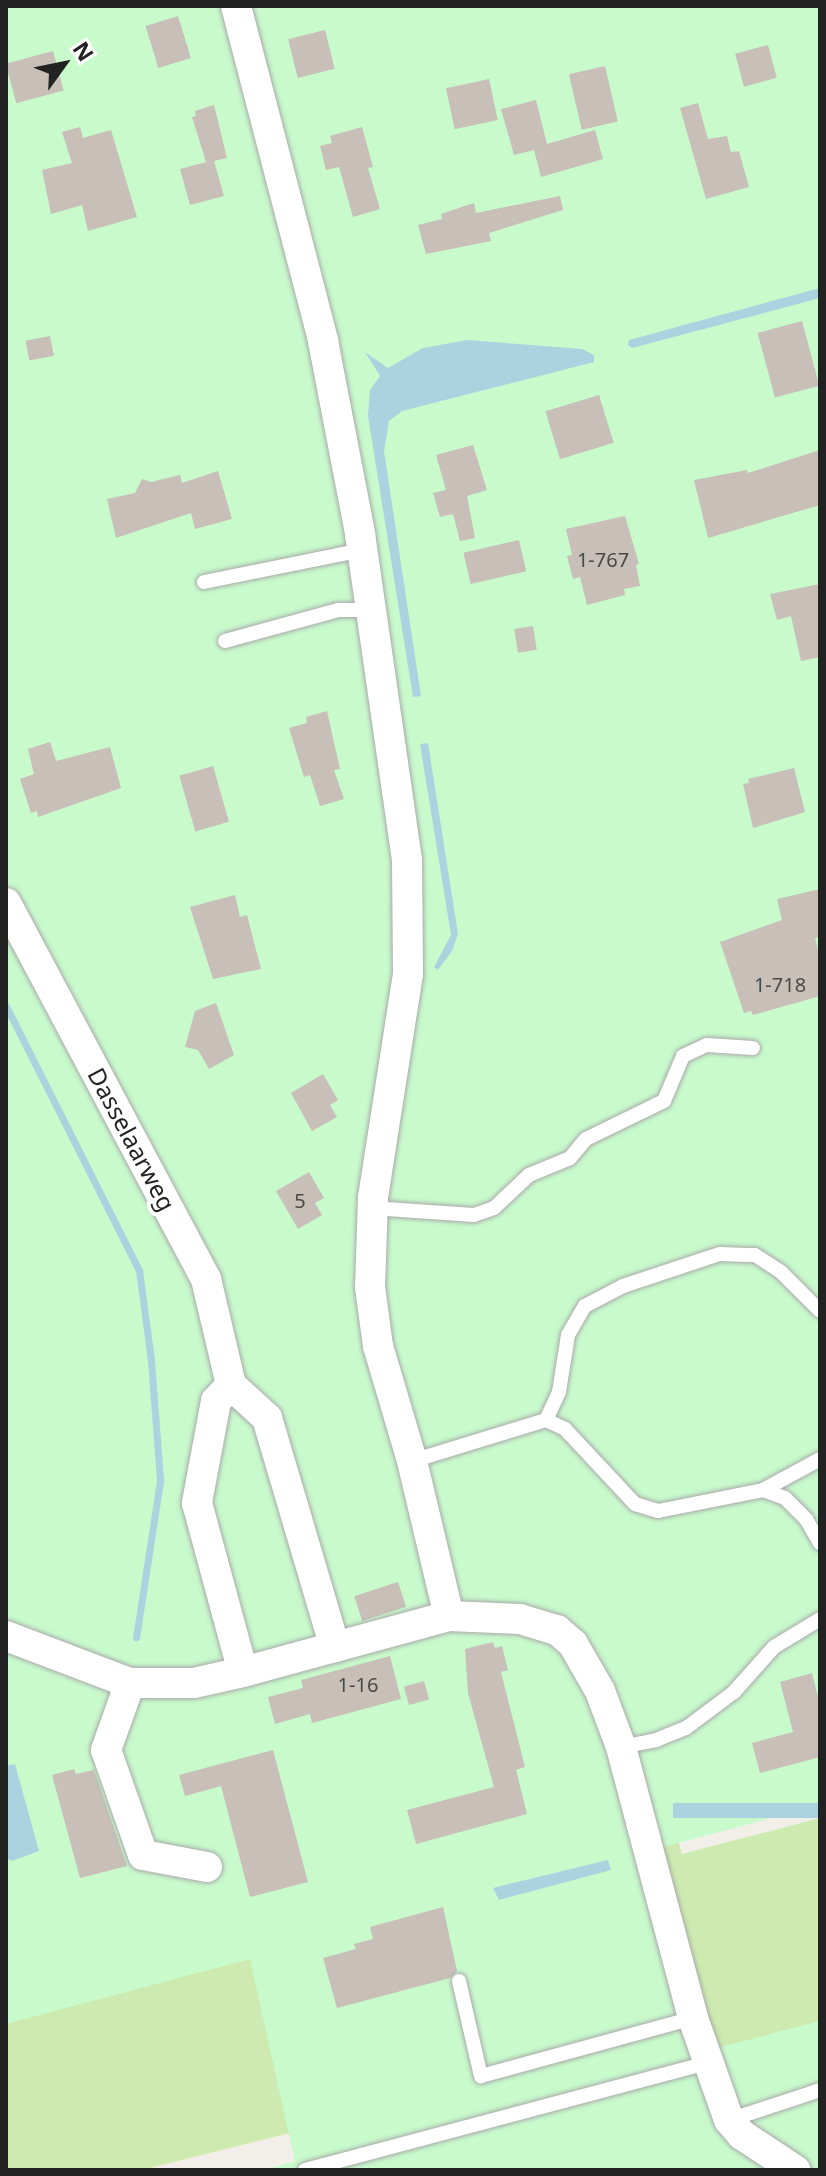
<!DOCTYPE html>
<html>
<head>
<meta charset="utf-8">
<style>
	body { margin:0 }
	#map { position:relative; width:826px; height:2176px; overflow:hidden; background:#f2efe9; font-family:"Noto Sans",sans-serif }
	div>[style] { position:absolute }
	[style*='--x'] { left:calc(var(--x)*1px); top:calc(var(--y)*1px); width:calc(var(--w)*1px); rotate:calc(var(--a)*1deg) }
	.grass>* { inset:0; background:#cdebb0 }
	.park>* { inset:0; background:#c8facc }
	.water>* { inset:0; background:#aad3df; transform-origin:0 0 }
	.stream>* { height:7px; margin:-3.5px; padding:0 3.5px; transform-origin:3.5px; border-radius:3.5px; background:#aad3df }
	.building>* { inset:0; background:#c7bfb8; transform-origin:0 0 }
	.roads { filter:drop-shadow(0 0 2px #a9a9a9) drop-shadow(0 0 2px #a9a9a9) }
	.service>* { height:14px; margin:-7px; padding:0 7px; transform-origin:7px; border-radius:7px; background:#fff }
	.minor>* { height:30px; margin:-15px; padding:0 15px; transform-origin:15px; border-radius:15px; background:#fff }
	span { translate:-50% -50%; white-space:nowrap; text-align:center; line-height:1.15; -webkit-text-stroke:8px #fff; paint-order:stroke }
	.number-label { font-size:20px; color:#4b4948 }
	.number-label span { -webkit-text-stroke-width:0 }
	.street-label { font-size:24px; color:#222 }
	.frame { position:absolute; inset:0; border:8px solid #222; pointer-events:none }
	.north { position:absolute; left:24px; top:24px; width:80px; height:80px; -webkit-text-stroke:6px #fff; paint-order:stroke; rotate:57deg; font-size:22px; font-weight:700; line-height:32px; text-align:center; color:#222 }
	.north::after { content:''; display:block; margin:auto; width:28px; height:36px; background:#222; clip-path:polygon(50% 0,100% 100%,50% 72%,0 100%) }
</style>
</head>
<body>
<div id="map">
	<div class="grass">
		<div style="clip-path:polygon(820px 1818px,820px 2170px,735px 2078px,701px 2010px,658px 1845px,678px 1841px,682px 1854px)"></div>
		<div style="clip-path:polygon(6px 1859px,127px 1935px,276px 1960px,322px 2125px,142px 2170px,6px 2170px)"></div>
	</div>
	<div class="park">
		<div style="clip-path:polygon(6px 6px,820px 6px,820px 1805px,660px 1848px,713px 2049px,820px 2021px,820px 2170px,264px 2170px,295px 2161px,250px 1959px,6px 2024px)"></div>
	</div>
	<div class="water">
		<div style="clip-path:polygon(820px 288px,820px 298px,632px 348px,628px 345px,629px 340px)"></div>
		<div style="clip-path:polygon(467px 340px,582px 349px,594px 355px,594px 362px,402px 411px,389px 421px,384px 451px,421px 696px,413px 697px,368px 416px,370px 390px,380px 376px,365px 352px,388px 368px,423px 348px)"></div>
		<div style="clip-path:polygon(428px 743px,458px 934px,452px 951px,438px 970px,434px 967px,451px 935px,420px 744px)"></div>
		<div style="clip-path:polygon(15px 1764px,39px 1851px,12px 1861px,6px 1858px,6px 1766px)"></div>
		<div style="left:820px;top:1803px;width:15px;height:147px;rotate:90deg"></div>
		<div style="clip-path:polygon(608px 1860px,611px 1870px,499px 1900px,493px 1888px)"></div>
	</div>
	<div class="stream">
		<div style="--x:6;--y:1006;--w:296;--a:63.3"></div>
		<div style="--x:139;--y:1270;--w:91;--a:82.4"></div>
		<div style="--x:151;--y:1360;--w:121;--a:85.7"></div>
		<div style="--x:160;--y:1481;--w:158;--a:98.7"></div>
	</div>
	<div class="building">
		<div style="left:178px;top:16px;width:44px;height:34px;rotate:73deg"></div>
		<div style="left:325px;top:30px;width:40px;height:38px;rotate:76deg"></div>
		<div style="left:768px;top:45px;width:34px;height:34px;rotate:75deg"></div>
		<div style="left:53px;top:51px;width:41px;height:49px;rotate:75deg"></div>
		<div style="left:605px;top:66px;width:57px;height:37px;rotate:77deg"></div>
		<div style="left:489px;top:79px;width:42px;height:44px;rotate:78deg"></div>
		<div style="clip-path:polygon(536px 100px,547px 144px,595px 130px,603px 159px,541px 177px,534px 150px,514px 155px,501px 109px)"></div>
		<div style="clip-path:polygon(698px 103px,708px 139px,727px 136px,731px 152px,739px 151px,749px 187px,706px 199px,680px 108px)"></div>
		<div style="clip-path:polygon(214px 105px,227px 158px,214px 161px,224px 196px,190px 205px,180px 169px,206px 162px,192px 117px,196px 116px,195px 111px)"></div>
		<div style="clip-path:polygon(80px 127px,83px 138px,111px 130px,137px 217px,88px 231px,82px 205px,51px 214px,42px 170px,72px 163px,62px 132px)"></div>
		<div style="clip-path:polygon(362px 127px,373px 167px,368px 168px,380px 209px,353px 217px,339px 167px,326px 170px,320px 146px,332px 143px,330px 136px)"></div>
		<div style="clip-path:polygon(560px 196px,563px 210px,489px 233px,491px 241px,426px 254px,418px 225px,442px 219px,441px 214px,474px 203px,476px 213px)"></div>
		<div style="left:802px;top:321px;width:67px;height:46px;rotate:75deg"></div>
		<div style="left:50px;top:336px;width:20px;height:25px;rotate:79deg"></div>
		<div style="left:599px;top:395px;width:50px;height:56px;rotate:73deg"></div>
		<div style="clip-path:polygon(473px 445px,487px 490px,467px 496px,475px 538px,460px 541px,453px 514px,440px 517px,433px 493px,446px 490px,436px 455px)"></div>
		<div style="clip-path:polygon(820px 450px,820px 505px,708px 538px,694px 480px,747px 470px,748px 473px)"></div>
		<div style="clip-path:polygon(218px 471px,232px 519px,195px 529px,191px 513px,116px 538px,107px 499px,135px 493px,142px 479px,151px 482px,180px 475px,182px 483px)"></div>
		<div style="clip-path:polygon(625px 516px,639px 564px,636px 565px,640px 586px,624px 589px,625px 595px,587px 605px,580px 577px,573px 579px,567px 556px,572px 555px,566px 529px)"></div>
		<div style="left:519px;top:540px;width:32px;height:57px;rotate:77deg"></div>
		<div style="clip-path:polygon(820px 584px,820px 657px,801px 661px,791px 616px,777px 620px,770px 594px)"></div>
		<div style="left:533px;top:626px;width:24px;height:19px;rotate:81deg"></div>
		<div style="clip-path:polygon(327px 711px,340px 769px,334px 770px,344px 799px,320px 806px,310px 775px,304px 777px,289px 728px,307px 723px,306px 717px)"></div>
		<div style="clip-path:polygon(50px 742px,56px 761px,110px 747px,121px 788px,38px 817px,37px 811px,31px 813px,20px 779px,34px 774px,28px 749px)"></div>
		<div style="left:213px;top:766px;width:58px;height:35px;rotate:74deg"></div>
		<div style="clip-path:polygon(794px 768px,805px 812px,753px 828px,743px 784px,749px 783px,748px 779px)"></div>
		<div style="clip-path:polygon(820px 889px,820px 937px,815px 938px,820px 958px,820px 996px,753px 1015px,751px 1011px,744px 1013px,720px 942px,782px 920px,777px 899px)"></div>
		<div style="clip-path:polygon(235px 895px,240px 917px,247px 915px,261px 969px,213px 979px,190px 907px)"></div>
		<div style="clip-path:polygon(216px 1003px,234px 1055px,209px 1069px,198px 1050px,185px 1047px,195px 1011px)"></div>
		<div style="clip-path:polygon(323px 1074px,338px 1100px,330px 1105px,337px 1117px,312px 1131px,291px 1093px)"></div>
		<div style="clip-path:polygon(309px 1172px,324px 1198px,315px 1203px,322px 1215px,298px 1229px,276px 1191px)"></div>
		<div style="left:398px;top:1582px;width:26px;height:46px;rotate:72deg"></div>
		<div style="clip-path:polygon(493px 1642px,495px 1648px,502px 1646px,508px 1670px,501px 1672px,525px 1767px,516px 1770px,527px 1814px,416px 1844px,407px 1810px,494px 1787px,468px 1693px,465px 1649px)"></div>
		<div style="clip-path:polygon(390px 1656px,401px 1699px,312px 1723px,310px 1714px,275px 1724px,268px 1697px,303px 1688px,301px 1680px)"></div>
		<div style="clip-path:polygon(812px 1673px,820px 1705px,820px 1757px,760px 1773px,752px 1743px,793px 1732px,780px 1682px)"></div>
		<div style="left:424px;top:1681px;width:19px;height:21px;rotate:74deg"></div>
		<div style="clip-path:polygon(273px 1750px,308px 1882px,250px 1897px,221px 1786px,185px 1796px,179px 1775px)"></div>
		<div style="clip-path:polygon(74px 1769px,76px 1774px,94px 1770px,127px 1866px,80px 1878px,52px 1775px)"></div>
		<div style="clip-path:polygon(443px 1907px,457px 1971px,450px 1978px,337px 2008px,323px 1958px,356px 1949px,354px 1944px,373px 1939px,370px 1927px)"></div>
	</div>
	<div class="roads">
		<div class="service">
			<div style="--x:204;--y:582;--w:161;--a:-11.4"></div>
			<div style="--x:225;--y:641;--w:117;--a:-15.3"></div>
			<div style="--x:338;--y:610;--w:32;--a:0"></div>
			<div style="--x:372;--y:1208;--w:102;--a:3.9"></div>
			<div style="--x:474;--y:1215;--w:21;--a:-19"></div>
			<div style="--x:494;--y:1208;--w:48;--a:-43.3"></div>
			<div style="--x:529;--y:1175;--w:44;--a:-22.5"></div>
			<div style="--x:570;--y:1158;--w:25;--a:-50"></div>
			<div style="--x:586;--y:1139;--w:87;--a:-26"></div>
			<div style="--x:664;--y:1101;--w:49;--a:-67.1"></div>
			<div style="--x:683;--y:1056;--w:26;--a:-25"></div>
			<div style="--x:707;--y:1045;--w:46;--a:3.7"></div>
			<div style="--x:546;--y:1420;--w:21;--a:25"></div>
			<div style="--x:565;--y:1429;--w:103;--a:47"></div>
			<div style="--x:635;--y:1504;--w:24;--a:17"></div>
			<div style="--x:658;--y:1511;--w:107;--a:-11.3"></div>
			<div style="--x:763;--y:1490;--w:23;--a:20"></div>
			<div style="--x:785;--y:1498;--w:30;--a:45"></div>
			<div style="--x:806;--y:1519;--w:28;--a:60"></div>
			<div style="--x:412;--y:1461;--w:140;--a:-17"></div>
			<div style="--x:546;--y:1420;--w:31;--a:-65"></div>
			<div style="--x:559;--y:1392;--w:58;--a:-81"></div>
			<div style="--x:568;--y:1335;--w:34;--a:-60"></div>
			<div style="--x:585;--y:1306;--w:43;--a:-27.8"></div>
			<div style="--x:623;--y:1286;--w:102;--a:-18.3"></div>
			<div style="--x:720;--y:1254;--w:35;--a:2"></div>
			<div style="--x:755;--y:1255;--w:31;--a:33"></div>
			<div style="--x:781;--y:1272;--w:55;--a:45"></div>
			<div style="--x:763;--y:1490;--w:65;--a:-28.5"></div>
			<div style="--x:621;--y:1747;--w:36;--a:-11"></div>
			<div style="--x:656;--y:1740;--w:32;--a:-22"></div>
			<div style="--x:686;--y:1728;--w:60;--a:-36.9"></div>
			<div style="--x:734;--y:1692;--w:60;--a:-48.4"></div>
			<div style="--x:774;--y:1647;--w:54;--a:-31.3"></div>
			<div style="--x:459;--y:1981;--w:98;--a:77"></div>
			<div style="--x:481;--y:2076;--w:220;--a:-15.3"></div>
			<div style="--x:729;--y:2120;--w:96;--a:-18.2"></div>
			<div style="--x:305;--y:2170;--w:416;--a:-14.9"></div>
		</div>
		<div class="minor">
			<div style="--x:236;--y:6;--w:346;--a:75.4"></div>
			<div style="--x:323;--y:341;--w:197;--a:79.1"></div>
			<div style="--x:360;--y:534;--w:328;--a:81.8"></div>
			<div style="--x:407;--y:859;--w:115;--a:89.5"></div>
			<div style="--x:408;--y:974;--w:227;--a:98.9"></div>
			<div style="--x:373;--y:1198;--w:89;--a:91.9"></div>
			<div style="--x:370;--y:1287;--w:60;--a:82.3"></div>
			<div style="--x:378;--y:1346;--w:120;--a:73.5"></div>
			<div style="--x:412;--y:1461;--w:159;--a:76.6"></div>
			<div style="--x:6;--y:903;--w:426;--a:62"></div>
			<div style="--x:206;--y:1279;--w:109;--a:76.7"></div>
			<div style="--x:231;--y:1385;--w:49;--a:42.5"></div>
			<div style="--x:267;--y:1418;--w:239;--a:73.5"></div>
			<div style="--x:335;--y:1647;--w:118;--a:-15.2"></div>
			<div style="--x:449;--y:1616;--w:71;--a:2.4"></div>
			<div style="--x:520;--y:1619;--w:39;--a:17"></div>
			<div style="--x:557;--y:1630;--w:21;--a:41"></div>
			<div style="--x:573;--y:1644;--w:54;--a:60.1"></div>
			<div style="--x:600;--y:1691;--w:60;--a:69.4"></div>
			<div style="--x:621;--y:1747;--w:280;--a:75.1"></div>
			<div style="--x:693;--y:2018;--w:108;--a:70.6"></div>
			<div style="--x:729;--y:2120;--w:20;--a:49"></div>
			<div style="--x:742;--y:2135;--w:64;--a:33.4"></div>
			<div style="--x:231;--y:1385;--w:22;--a:133"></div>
			<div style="--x:216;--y:1401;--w:104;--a:100.6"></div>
			<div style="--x:197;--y:1503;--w:175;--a:74.8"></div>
			<div style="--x:243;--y:1672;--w:95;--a:-15.2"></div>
			<div style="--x:6;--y:1636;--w:133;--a:20.8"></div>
			<div style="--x:207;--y:1867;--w:65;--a:-169.4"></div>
			<div style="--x:143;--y:1855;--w:111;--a:-109.4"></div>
			<div style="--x:106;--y:1750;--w:71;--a:-70.3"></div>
			<div style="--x:130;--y:1683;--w:64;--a:0"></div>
			<div style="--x:194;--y:1683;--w:50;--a:-12.7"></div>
		</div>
	</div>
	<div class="number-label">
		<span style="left:603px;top:559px">1-767</span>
		<span style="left:780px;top:984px">1-718</span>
		<span style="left:300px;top:1200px">5</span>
		<span style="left:358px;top:1684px">1-16</span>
	</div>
	<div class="street-label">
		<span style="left:132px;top:1139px;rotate:62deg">Dasselaarweg</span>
	</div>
	<div class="frame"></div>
	<div class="north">N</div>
</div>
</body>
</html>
